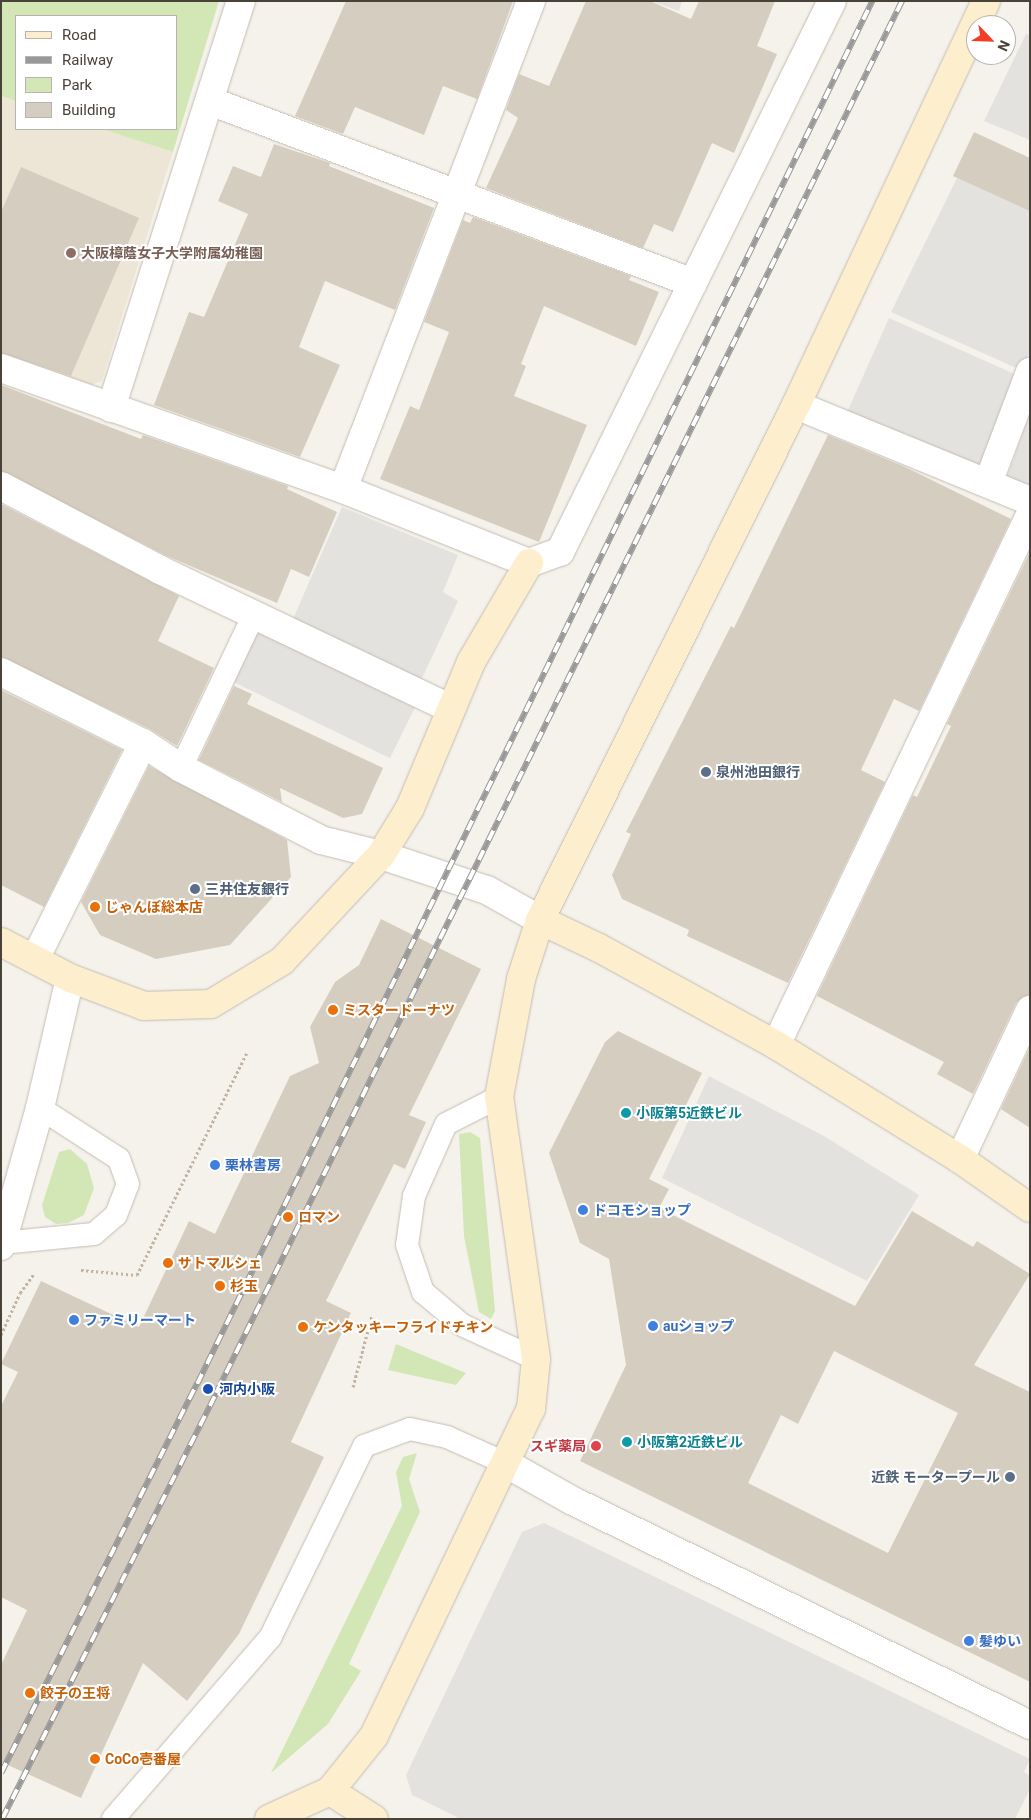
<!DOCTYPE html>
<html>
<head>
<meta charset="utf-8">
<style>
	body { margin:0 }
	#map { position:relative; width:1031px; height:1820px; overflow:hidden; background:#f5f2eb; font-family:Roboto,"Noto Sans JP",sans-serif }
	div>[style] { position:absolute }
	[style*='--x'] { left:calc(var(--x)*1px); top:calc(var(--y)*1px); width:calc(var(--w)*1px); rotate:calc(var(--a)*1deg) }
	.education>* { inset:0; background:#ede6d6 }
	.green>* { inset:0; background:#d3e7b6 }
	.parking>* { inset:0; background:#e4e2df; transform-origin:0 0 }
	.building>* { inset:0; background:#d6cdc1 }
	.path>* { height:3px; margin-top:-1.5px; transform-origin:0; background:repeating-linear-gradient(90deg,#c2b4a0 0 2.5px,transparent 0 5px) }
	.roads { filter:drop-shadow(0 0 1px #c3bcb1) drop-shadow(0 0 1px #c3bcb1) }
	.lane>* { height:22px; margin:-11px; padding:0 11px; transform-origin:11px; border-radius:11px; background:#fff }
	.street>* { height:28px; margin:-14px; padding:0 14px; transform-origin:14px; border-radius:14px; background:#fff }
	.secondary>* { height:28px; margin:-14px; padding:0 14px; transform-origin:14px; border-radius:14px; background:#fdefce }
	.rail>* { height:5.5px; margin-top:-2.75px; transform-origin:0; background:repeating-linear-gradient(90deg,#fff 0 11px,#999 0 22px); box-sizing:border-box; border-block:1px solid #999 }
	.dots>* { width:14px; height:14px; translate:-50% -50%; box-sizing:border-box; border:2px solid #fff; border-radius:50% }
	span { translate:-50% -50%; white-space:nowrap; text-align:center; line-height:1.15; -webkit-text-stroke:4px #fff; paint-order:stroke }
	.education-label { font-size:14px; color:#785e54; font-weight:700 }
	.left { translate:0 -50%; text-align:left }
	.service-label { font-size:14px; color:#4e5e75; font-weight:700 }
	.right { translate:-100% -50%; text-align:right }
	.food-label { font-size:14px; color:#c56008; font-weight:700 }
	.culture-label { font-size:14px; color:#0d838f; font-weight:700 }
	.shop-label { font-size:14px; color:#366cbe; font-weight:700 }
	.transit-label { font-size:14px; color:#164399; font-weight:700 }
	.health-label { font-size:14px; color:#be3a42; font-weight:700 }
	.frame { position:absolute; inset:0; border:2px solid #494239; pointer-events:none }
	.legend { position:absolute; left:15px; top:15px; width:162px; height:115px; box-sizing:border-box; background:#fff; border:1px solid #b6b3b0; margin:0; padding:6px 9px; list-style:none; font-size:15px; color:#494239 }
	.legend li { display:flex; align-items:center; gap:10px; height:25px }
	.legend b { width:25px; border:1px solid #b6b3b0 }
	.north { position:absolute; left:966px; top:15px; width:50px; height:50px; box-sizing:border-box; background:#fff; border:1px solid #b6b3b0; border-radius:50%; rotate:114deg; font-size:14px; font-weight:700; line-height:20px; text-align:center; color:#494239 }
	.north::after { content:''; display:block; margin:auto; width:18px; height:22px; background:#f13c26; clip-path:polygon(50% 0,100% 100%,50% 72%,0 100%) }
</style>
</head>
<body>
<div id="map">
	<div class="education">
		<div style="clip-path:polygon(1px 96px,16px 101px,16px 129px,102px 129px,173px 152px,102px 381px,88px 386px,1px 354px)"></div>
	</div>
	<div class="green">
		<div style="clip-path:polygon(1px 1px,219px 1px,173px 152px,102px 129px,176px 129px,176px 16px,16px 16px,16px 101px,1px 96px)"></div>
		<div style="clip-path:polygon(470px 1132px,480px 1138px,495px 1311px,491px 1319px,479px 1312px,464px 1236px,459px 1134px)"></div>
		<div style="clip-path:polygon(70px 1149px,87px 1164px,94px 1188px,84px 1215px,68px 1223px,56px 1224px,45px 1217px,42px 1205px,59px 1152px)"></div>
		<div style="clip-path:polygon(396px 1344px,466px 1373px,456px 1385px,388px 1370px)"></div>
		<div style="clip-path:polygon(417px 1453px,409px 1479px,420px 1512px,349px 1664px,361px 1671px,328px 1724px,271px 1773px,402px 1506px,396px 1472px,403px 1457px)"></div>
	</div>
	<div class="parking">
		<div style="clip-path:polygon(651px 1px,682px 1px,679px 11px)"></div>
		<div style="clip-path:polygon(1026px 34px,1030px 35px,1030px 140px,984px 121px)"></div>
		<div style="clip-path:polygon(960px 172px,1030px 202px,1030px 351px,1023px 371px,891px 312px)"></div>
		<div style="left:889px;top:318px;width:144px;height:104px;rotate:24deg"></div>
		<div style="clip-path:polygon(1030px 413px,1030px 491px,1006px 480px)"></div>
		<div style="clip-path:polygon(342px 507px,458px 555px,443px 592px,458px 601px,418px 687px,289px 628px)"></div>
		<div style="left:259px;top:621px;width:178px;height:66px;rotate:26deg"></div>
		<div style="clip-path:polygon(709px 1076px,824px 1136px,919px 1195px,867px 1281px,662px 1178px)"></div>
		<div style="clip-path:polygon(544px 1523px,1030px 1759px,1024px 1772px,1030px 1776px,1030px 1789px,1015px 1819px,461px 1819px,412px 1795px,406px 1775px,522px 1532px)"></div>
	</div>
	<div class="building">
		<div style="clip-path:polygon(346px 1px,513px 1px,477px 99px,443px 86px,424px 135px,355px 107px,343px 134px,295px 116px)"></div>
		<div style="clip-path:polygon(586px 1px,650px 1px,691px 19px,699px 1px,775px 1px,757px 46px,777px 54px,734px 153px,712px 143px,673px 232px,654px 224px,643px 248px,486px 188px,518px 118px,506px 110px,519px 74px,549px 86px)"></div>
		<div style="clip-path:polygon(974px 132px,1030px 158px,1030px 211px,953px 176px)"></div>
		<div style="clip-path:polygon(274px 144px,330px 163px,329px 166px,434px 208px,395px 310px,325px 281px,299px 347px,340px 365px,300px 457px,154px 405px,189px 312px,204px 317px,248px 214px,218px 201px,233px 166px,261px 177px)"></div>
		<div style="clip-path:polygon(21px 167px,139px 218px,71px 376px,1px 353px,1px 212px)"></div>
		<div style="clip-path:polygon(473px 217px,631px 276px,629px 280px,659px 292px,636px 346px,544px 306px,521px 364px,526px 366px,514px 396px,587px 425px,539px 542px,380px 479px,410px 406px,419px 410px,449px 332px,424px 322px,463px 220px,470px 223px)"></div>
		<div style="clip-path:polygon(1px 385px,141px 439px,143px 435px,288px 486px,287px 489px,337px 512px,309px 577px,291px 569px,277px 603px,167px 556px,1px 471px)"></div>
		<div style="clip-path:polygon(828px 435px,905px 467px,1011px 519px,919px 711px,894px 699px,861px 770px,885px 782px,788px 983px,687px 936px,689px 930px,622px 899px,612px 875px,631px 834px,626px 832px,731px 626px,734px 628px)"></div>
		<div style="clip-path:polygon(1px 504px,179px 596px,158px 641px,214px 668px,177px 746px,150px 729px,1px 657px)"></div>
		<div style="clip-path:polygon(1030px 552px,1030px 995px,1016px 1003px,973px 1094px,937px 1074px,944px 1062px,817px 996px,913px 795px,917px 797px,951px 726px,947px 724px)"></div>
		<div style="clip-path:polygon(234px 686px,252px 694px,247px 704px,383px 768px,362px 814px,343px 818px,280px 788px,282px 802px,199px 760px)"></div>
		<div style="clip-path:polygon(1px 690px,122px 750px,44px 907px,1px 885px)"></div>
		<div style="clip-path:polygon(149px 766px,287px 840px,291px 877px,230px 945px,156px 959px,100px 935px,81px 902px)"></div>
		<div style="clip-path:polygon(381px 919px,481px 969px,409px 1115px,426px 1122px,405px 1169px,394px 1164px,326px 1301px,351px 1313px,291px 1442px,324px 1457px,239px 1634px,187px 1701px,143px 1663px,81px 1798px,1px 1762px,1px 1665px,27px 1610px,1px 1597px,1px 1406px,18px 1372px,1px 1364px,41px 1281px,139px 1327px,189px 1221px,215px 1234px,290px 1076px,319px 1063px,310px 1027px,335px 982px,359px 965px)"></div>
		<div style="clip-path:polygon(evenodd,618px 1031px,702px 1073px,649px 1179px,669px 1189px,659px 1208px,855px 1306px,912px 1211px,973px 1247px,977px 1241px,1030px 1274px,974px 1365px,1030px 1392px,1030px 1682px,580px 1461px,626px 1365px,609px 1259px,580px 1243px,549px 1153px,605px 1042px,618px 1031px,834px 1351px,958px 1413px,888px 1553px,748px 1483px,781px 1415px,798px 1424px,834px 1351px)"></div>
		<div style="clip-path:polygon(1030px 1047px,1030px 1128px,1001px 1109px)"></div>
	</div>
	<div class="path">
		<div style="--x:81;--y:1270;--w:56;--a:5.1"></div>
		<div style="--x:137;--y:1275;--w:249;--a:-63.7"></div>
		<div style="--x:1;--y:1335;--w:46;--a:-65.7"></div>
		<div style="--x:20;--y:1293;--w:24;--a:-54"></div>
		<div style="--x:353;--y:1387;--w:74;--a:-75.2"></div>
	</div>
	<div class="roads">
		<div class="lane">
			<div style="--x:181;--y:768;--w:170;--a:-64.6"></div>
			<div style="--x:499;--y:1097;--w:59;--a:153"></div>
			<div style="--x:446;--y:1124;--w:79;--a:114"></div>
			<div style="--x:414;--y:1196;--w:49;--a:98.1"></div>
			<div style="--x:407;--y:1245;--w:50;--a:71.2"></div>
			<div style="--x:423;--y:1292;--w:51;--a:40.2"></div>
			<div style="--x:462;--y:1325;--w:81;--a:24.7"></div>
			<div style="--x:2;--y:1243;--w:92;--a:-5.6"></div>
			<div style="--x:94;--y:1234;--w:29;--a:-41"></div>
			<div style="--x:116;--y:1215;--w:33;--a:-69"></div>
			<div style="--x:128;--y:1184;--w:27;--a:-110"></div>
			<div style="--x:119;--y:1159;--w:94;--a:-147.2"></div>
			<div style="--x:113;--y:1819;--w:240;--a:-49.1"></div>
			<div style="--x:270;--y:1638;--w:214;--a:-63.9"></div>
			<div style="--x:364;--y:1446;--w:49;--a:-20.3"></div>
			<div style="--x:410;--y:1429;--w:38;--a:12"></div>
			<div style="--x:447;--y:1437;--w:66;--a:24.2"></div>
		</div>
		<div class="street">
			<div style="--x:210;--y:101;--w:516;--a:20.65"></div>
			<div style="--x:1;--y:368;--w:363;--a:19.5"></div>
			<div style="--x:343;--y:489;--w:200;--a:21.7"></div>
			<div style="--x:529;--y:563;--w:33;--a:-20"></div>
			<div style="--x:560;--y:552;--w:614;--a:-63.73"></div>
			<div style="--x:796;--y:405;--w:253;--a:22.3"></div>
			<div style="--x:111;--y:408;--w:427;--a:-72.3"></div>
			<div style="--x:988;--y:483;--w:119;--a:-69.3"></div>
			<div style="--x:1;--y:486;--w:180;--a:27.8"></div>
			<div style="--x:160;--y:570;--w:322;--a:25.5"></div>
			<div style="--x:343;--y:489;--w:523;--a:-68.93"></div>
			<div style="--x:1;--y:672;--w:159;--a:26.6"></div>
			<div style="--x:143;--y:743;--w:45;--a:33.3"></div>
			<div style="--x:181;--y:768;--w:157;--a:27.2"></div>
			<div style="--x:321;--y:840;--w:62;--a:14"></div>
			<div style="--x:381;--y:855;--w:112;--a:18.3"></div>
			<div style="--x:487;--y:890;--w:61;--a:29.5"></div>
			<div style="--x:36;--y:957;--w:239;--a:-63.4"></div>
			<div style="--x:776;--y:1045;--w:588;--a:-64.39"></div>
			<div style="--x:960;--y:1159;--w:165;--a:-64.8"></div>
			<div style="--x:1;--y:1246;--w:143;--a:-74.2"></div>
			<div style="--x:40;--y:1108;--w:133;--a:-77"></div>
			<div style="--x:507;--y:1464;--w:76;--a:29.3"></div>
			<div style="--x:573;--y:1501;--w:509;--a:26.11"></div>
		</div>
		<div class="secondary">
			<div style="--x:540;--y:920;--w:65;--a:25.4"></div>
			<div style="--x:599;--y:948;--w:202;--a:28.7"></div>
			<div style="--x:776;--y:1045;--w:216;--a:31.8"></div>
			<div style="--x:960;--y:1159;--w:85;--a:35"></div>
			<div style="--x:1;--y:942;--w:78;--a:27.6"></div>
			<div style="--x:70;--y:978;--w:79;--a:20.7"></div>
			<div style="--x:144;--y:1006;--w:67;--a:-1.7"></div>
			<div style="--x:211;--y:1004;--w:83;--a:-31.2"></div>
			<div style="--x:282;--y:961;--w:145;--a:-47"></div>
			<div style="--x:381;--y:855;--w:55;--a:-58.3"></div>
			<div style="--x:410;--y:808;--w:158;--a:-67.3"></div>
			<div style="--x:471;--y:662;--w:115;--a:-59.6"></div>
			<div style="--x:330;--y:1791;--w:52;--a:32.5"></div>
			<div style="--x:269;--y:1819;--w:67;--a:-24.7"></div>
			<div style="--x:330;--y:1791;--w:70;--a:-51.3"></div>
			<div style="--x:374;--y:1736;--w:363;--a:-64.4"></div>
			<div style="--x:531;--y:1409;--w:50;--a:-84.3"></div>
			<div style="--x:536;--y:1359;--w:265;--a:-98"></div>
			<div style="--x:499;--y:1097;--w:120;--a:-79.4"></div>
			<div style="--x:521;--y:979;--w:62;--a:-72.1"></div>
			<div style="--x:540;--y:920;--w:575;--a:-63.57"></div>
			<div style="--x:796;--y:405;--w:446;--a:-64.8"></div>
		</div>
	</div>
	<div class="rail">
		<div style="--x:1;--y:1773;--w:436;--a:-63.3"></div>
		<div style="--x:197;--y:1384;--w:1539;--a:-63.98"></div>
		<div style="--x:2;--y:1819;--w:477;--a:-63.3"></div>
		<div style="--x:216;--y:1393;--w:1552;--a:-63.77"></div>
	</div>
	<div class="dots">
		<div style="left:71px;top:253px;background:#8d6e63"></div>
		<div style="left:706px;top:772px;background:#5c6f8a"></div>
		<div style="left:195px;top:889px;background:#5c6f8a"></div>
		<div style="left:95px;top:907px;background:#e8710a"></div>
		<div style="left:333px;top:1010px;background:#e8710a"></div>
		<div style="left:626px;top:1113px;background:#0f9aa8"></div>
		<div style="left:215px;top:1165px;background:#3f7fe0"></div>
		<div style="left:583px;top:1210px;background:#3f7fe0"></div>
		<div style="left:288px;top:1217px;background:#e8710a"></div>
		<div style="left:168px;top:1263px;background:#e8710a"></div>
		<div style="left:220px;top:1286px;background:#e8710a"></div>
		<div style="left:74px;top:1320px;background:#3f7fe0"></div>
		<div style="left:653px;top:1326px;background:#3f7fe0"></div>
		<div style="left:303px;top:1327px;background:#e8710a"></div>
		<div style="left:208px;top:1389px;background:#1a4fb4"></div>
		<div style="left:627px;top:1442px;background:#0f9aa8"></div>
		<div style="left:596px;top:1446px;background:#e0444e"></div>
		<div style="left:1010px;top:1477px;background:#5c6f8a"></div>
		<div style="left:969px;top:1641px;background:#3f7fe0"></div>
		<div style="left:30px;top:1693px;background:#e8710a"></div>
		<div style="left:95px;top:1759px;background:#e8710a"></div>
	</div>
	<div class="education-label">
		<span class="left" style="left:81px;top:253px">大阪樟蔭女子大学附属幼稚園</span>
	</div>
	<div class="service-label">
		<span class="left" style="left:716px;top:772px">泉州池田銀行</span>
		<span class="left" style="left:205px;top:889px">三井住友銀行</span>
		<span class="right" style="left:1000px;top:1477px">近鉄 モータープール</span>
	</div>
	<div class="food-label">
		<span class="left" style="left:105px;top:907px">じゃんぼ総本店</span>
		<span class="left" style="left:343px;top:1010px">ミスタードーナツ</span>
		<span class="left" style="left:298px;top:1217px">ロマン</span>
		<span class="left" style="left:178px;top:1263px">サトマルシェ</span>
		<span class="left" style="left:230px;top:1286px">杉玉</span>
		<span class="left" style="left:313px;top:1327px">ケンタッキーフライドチキン</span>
		<span class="left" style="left:40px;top:1693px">餃子の王将</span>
		<span class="left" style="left:105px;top:1759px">CoCo壱番屋</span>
	</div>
	<div class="culture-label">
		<span class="left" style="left:636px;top:1113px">小阪第5近鉄ビル</span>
		<span class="left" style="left:637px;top:1442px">小阪第2近鉄ビル</span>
	</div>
	<div class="shop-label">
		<span class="left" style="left:225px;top:1165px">栗林書房</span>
		<span class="left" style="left:593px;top:1210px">ドコモショップ</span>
		<span class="left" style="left:84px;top:1320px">ファミリーマート</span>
		<span class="left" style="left:663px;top:1326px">auショップ</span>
		<span class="left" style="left:979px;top:1641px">髪ゆい</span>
	</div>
	<div class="transit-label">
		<span class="left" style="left:219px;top:1389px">河内小阪</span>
	</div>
	<div class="health-label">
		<span class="right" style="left:586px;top:1446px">スギ薬局</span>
	</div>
	<div class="frame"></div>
	<ul class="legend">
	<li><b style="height:6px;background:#fdefce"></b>Road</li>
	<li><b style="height:6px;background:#999"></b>Railway</li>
	<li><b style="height:14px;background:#d3e7b6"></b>Park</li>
	<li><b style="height:14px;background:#d6cdc1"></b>Building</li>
	</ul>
	<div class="north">N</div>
</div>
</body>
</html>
